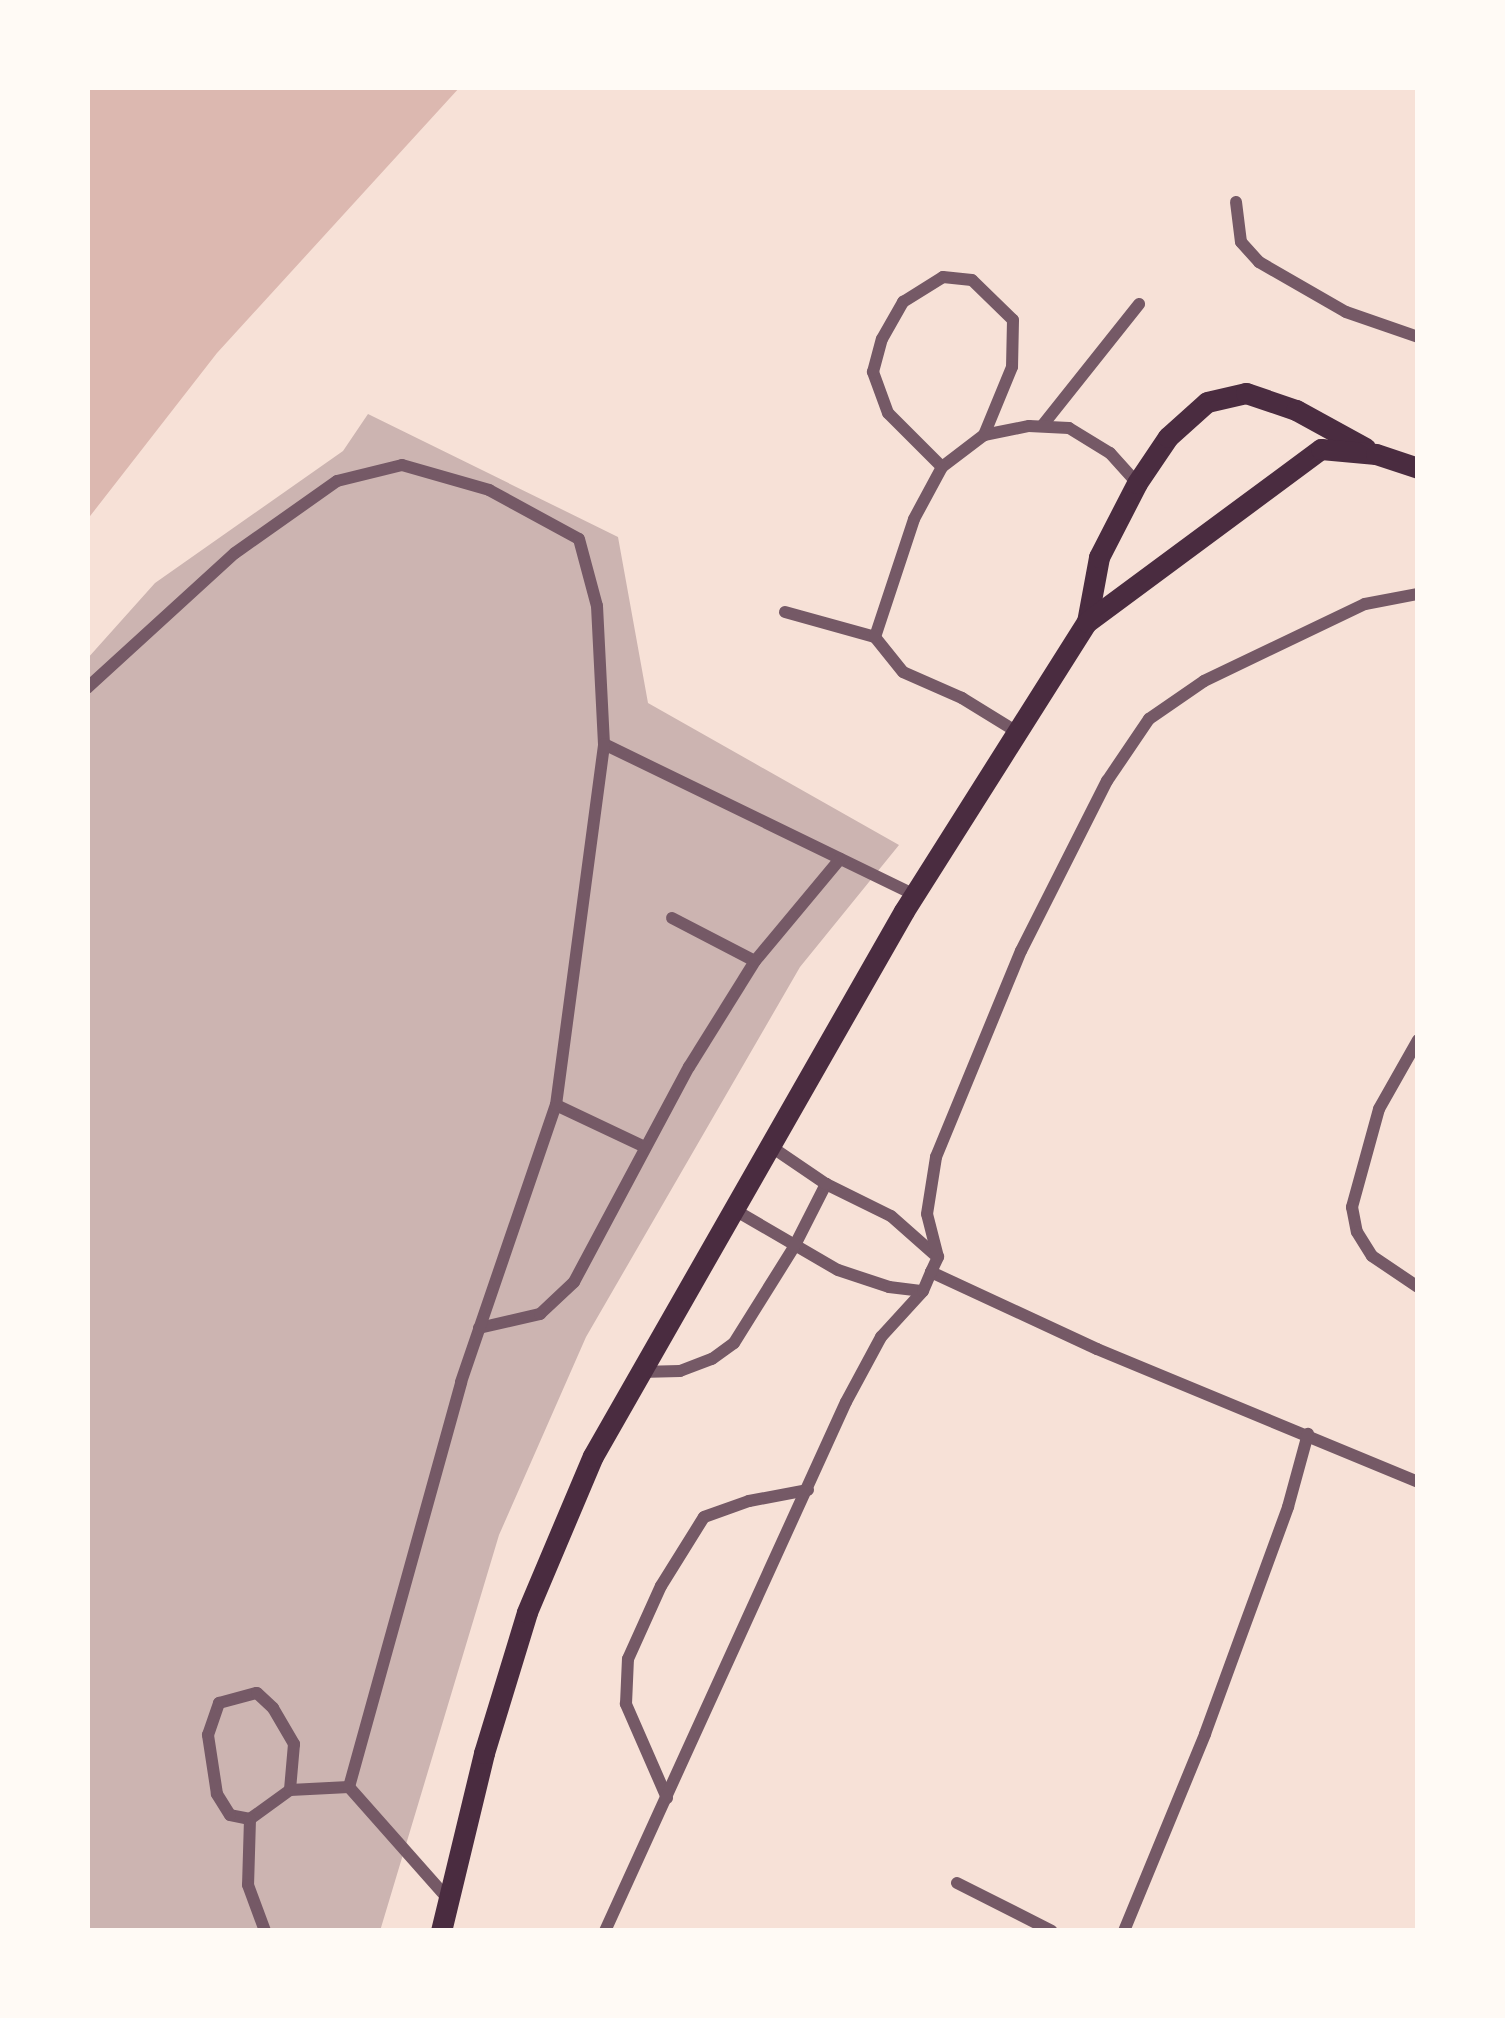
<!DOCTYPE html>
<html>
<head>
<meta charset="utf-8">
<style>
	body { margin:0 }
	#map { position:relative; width:1505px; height:2018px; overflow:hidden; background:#f7e1d7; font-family:Manrope,sans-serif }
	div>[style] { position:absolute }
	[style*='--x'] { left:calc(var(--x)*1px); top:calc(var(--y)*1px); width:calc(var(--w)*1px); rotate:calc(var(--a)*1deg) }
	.water>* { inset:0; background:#dcb8b0 }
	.building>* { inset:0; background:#ccb4b1 }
	.minor>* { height:12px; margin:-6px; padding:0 6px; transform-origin:6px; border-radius:6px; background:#755966 }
	.secondary>* { height:21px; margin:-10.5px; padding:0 10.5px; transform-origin:10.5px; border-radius:10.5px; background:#4a2c40 }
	span { translate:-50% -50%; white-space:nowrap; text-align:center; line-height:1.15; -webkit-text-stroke:9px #fffaf5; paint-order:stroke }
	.frame { position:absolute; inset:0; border:90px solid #fffaf5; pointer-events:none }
</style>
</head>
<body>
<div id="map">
	<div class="water">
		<div style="clip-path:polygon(87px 87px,460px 87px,217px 353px,87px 520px)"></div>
	</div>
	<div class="building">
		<div style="clip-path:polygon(368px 414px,618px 537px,648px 703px,899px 845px,800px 967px,586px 1337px,499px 1535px,380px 1931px,87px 1931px,87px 659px,155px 583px,343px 451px)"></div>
	</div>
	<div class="minor">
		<div style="--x:1236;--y:202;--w:40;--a:82.9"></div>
		<div style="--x:1241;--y:242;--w:27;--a:48"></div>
		<div style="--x:1259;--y:262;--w:100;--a:29.9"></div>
		<div style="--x:1346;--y:312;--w:76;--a:19.1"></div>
		<div style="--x:1042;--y:426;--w:156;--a:-51.5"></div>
		<div style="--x:942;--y:467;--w:76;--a:-135"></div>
		<div style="--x:888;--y:413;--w:44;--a:-110.1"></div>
		<div style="--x:873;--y:372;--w:34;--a:-75"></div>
		<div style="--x:882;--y:339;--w:43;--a:-60.4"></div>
		<div style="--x:903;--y:302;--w:47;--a:-32"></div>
		<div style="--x:943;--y:277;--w:29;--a:6"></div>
		<div style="--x:972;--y:280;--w:57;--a:44.3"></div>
		<div style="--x:1013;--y:320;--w:47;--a:91.2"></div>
		<div style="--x:1012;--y:367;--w:74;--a:112.4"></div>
		<div style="--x:785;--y:612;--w:93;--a:15.5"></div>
		<div style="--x:87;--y:688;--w:200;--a:-42.4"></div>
		<div style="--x:235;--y:553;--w:125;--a:-35.2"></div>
		<div style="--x:337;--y:481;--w:67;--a:-13.8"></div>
		<div style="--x:402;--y:465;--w:91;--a:16"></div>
		<div style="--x:489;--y:490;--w:102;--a:28.6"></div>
		<div style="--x:579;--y:539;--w:69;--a:75"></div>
		<div style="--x:597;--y:606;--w:138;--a:87.1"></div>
		<div style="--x:604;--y:744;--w:346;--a:25.9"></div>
		<div style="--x:1017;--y:732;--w:65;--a:-148.3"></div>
		<div style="--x:962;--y:698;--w:64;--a:-156.2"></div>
		<div style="--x:903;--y:672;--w:45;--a:-128.7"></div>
		<div style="--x:875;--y:637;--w:124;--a:-71.7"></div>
		<div style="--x:914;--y:519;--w:59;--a:-61.7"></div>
		<div style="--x:942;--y:467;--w:53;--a:-37.3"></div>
		<div style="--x:984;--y:435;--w:46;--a:-11.3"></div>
		<div style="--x:1029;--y:426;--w:40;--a:2.9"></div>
		<div style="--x:1069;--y:428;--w:48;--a:31.4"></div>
		<div style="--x:1110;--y:453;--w:40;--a:48"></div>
		<div style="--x:672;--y:918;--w:93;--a:27.4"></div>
		<div style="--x:1418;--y:1040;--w:79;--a:119.5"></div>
		<div style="--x:1379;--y:1109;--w:102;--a:105.4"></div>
		<div style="--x:1352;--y:1207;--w:25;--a:79"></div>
		<div style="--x:1357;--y:1232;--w:28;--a:58"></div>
		<div style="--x:1372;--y:1256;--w:55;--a:34"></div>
		<div style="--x:556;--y:1105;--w:98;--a:25.3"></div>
		<div style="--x:826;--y:1184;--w:72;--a:26.2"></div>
		<div style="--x:891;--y:1216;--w:57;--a:41.5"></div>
		<div style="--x:733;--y:1209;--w:121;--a:30.2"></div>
		<div style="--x:838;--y:1270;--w:54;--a:18.4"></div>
		<div style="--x:889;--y:1287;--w:34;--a:7"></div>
		<div style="--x:931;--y:1272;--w:183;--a:24.9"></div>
		<div style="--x:1097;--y:1349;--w:347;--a:22.5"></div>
		<div style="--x:479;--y:1328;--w:63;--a:-12.9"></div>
		<div style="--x:540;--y:1314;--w:47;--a:-43.3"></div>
		<div style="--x:574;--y:1282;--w:244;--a:-61.9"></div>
		<div style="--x:689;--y:1067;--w:125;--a:-58.1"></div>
		<div style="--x:755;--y:961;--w:133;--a:-50.2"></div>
		<div style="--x:640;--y:1372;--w:40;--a:-1.4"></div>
		<div style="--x:680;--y:1371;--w:34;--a:-21"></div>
		<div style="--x:712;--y:1359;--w:27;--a:-36"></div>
		<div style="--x:734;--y:1343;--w:113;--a:-58"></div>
		<div style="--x:794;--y:1247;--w:71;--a:-63.1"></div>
		<div style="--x:826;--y:1184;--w:68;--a:-145.8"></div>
		<div style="--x:290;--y:1790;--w:49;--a:144.1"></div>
		<div style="--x:250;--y:1819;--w:20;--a:-169"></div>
		<div style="--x:230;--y:1815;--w:25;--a:-122"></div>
		<div style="--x:217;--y:1794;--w:60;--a:-98.7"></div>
		<div style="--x:208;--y:1735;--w:34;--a:-71"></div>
		<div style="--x:219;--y:1703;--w:39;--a:-15"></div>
		<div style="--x:257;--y:1693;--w:22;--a:43"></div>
		<div style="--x:273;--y:1708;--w:42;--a:59.7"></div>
		<div style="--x:294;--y:1744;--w:46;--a:95"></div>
		<div style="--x:290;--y:1790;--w:59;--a:-2.9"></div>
		<div style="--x:667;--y:1798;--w:103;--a:-113.6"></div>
		<div style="--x:626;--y:1704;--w:45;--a:-87.5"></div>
		<div style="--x:628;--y:1659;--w:80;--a:-65.7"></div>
		<div style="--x:661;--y:1586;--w:81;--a:-58.1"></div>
		<div style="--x:704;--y:1517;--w:48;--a:-19.6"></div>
		<div style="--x:749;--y:1501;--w:60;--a:-10.6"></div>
		<div style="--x:250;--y:1819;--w:66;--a:91.7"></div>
		<div style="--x:248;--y:1885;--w:49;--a:69.7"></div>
		<div style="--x:957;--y:1883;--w:106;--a:26.8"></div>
		<div style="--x:449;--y:1900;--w:151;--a:-131.5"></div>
		<div style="--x:349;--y:1787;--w:420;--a:-74.5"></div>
		<div style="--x:461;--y:1382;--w:293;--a:-71.1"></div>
		<div style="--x:556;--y:1105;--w:364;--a:-82.4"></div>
		<div style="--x:605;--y:1931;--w:581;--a:-65.51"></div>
		<div style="--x:846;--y:1402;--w:74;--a:-61.7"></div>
		<div style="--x:881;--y:1337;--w:62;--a:-47.6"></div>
		<div style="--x:923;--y:1291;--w:21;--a:-67"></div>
		<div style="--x:931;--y:1272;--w:17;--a:-65"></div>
		<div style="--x:938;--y:1257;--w:44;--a:-104.3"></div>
		<div style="--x:927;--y:1214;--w:58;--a:-81"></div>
		<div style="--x:936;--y:1157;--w:223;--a:-67.6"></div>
		<div style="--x:1021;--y:951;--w:191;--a:-63.2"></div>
		<div style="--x:1107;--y:781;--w:75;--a:-55.9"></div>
		<div style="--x:1149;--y:719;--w:67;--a:-34.6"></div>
		<div style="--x:1204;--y:681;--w:178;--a:-25.6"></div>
		<div style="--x:1365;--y:604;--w:54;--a:-10.7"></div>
		<div style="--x:1124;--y:1931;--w:213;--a:-67.6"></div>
		<div style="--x:1205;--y:1734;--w:242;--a:-69.9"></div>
		<div style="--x:1288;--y:1507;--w:76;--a:-74.7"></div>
	</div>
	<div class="secondary">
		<div style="--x:1087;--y:622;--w:66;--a:-79.5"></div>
		<div style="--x:1099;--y:557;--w:83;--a:-62.8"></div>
		<div style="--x:1137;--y:483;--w:55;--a:-56"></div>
		<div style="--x:1168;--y:437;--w:52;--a:-41.9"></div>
		<div style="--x:1207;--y:402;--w:40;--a:-13"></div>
		<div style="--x:1246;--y:393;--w:53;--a:18.8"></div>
		<div style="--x:1296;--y:410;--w:79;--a:28.8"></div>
		<div style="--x:441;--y:1931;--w:183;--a:-76.4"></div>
		<div style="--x:484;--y:1753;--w:147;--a:-73"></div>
		<div style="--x:527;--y:1612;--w:169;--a:-67.1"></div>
		<div style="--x:593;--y:1456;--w:627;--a:-60.29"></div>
		<div style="--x:904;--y:911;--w:342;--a:-57.7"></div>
		<div style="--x:1087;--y:622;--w:291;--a:-36.5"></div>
		<div style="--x:1321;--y:449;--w:55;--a:5.2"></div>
		<div style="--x:1376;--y:454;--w:44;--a:18.4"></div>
	</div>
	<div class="frame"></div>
</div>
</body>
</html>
